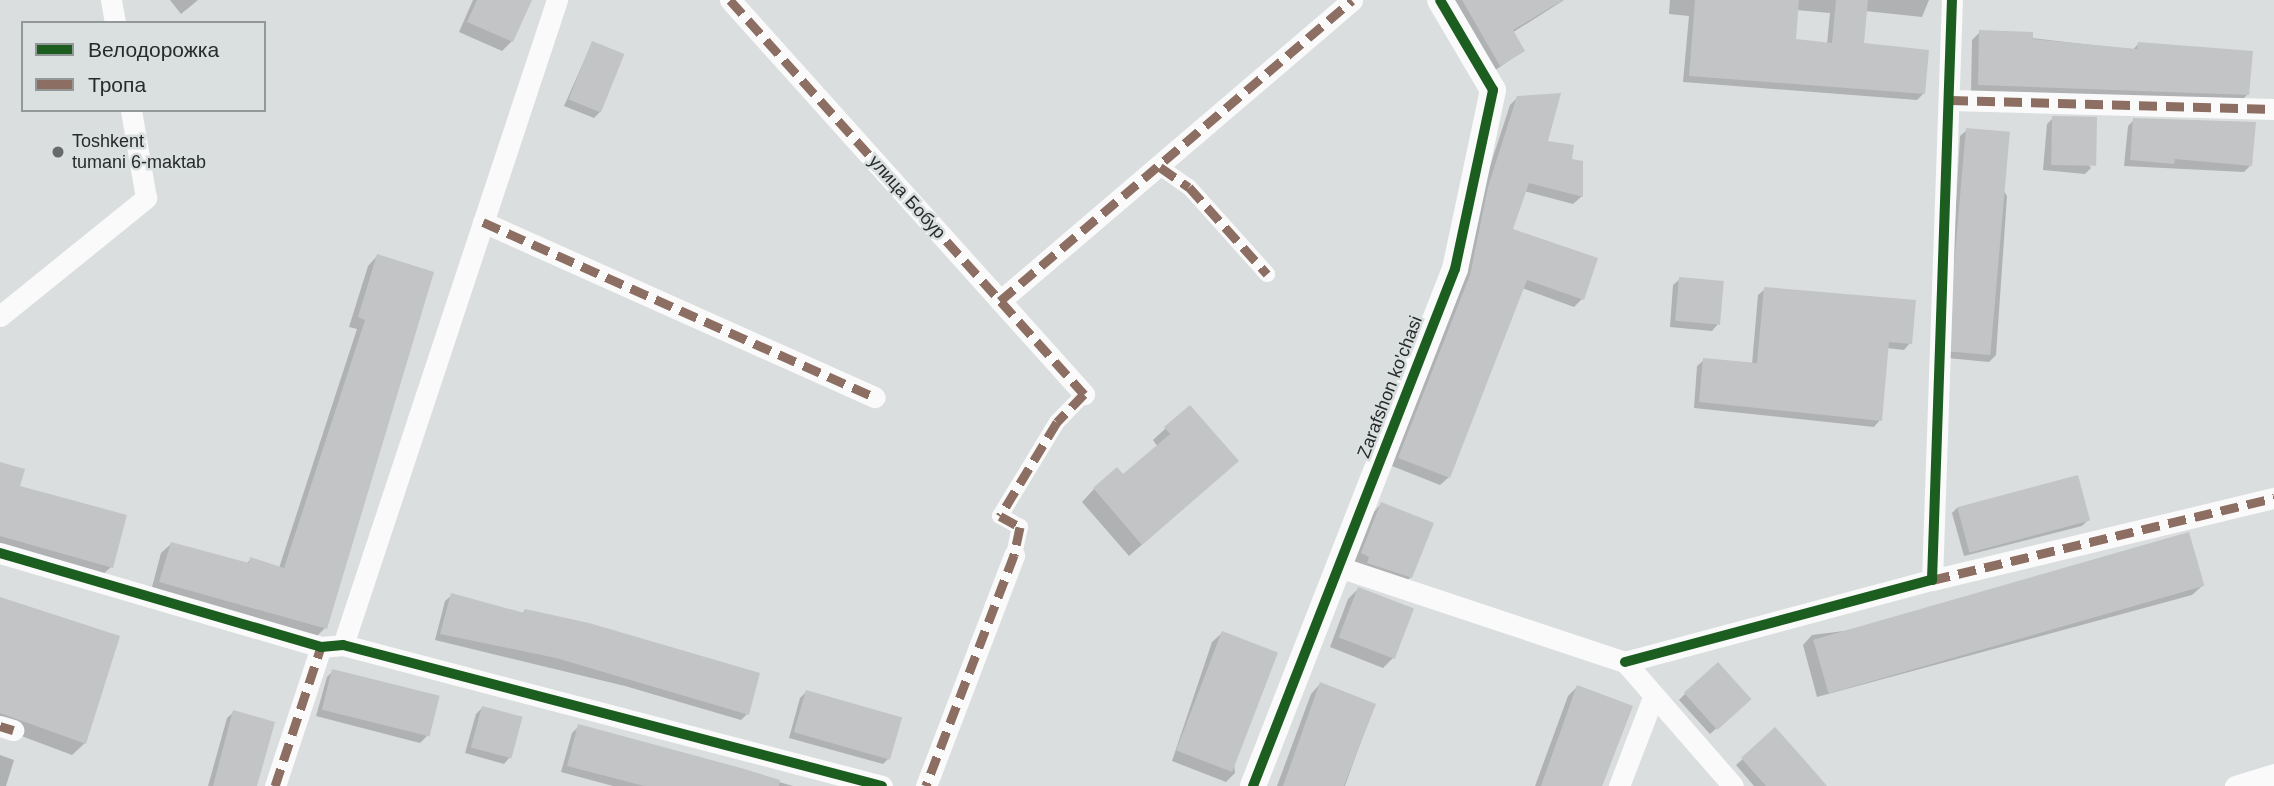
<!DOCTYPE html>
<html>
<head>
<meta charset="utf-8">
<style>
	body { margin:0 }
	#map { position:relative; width:2274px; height:786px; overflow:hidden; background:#dbdedf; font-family:Arial,sans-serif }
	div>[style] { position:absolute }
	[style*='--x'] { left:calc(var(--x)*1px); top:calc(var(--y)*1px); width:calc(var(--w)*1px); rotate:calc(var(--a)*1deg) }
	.shadow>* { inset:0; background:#0003 }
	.building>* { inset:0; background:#c2c4c5; transform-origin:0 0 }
	.pedestrian>* { height:16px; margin:-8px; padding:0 8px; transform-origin:8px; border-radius:8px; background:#fafafa }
	.minor>* { height:21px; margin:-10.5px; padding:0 10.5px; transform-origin:10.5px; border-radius:10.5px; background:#fafafa }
	.tertiary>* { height:26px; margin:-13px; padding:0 13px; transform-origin:13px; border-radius:13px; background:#fafafa }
	.quiet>* { height:9px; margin-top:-4.5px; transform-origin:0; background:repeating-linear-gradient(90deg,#8d6e63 0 18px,transparent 0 27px) }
	.cycleway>* { height:10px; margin:-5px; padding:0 5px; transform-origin:5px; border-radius:5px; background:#1b5e20 }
	.dots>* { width:19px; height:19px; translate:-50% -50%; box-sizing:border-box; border:4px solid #dadfe0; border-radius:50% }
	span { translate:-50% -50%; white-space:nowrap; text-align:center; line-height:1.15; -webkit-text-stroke:5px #dadfe0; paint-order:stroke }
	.poi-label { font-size:18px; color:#282a2b }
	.left { translate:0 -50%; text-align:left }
	.street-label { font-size:18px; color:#282a2b }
	.legend { position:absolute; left:21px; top:21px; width:245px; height:91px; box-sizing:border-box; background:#dadfe0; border:2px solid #939798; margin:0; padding:9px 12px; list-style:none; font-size:21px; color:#282a2b }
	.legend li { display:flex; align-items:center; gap:14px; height:35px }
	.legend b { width:35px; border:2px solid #939798 }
</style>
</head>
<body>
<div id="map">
	<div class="shadow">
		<div style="clip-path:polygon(170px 0,198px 0,181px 14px)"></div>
		<div style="clip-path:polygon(473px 0,529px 0,512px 41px,502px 51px,459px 32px)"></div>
		<div style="clip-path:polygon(1448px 0,1564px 0,1512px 33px,1523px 51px,1491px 73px)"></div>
		<div style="clip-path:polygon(evenodd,1670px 0,1929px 0,1922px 17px,1865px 11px,1862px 45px,1924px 93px,1917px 100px,1683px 82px,1689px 16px,1669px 14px,1670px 0,1796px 10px,1830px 13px,1827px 44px,1794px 41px,1796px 10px)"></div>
		<div style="clip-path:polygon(1980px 32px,2133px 50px,2138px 44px,2248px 94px,2240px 102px,1971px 92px,1972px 40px)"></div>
		<div style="clip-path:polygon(592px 43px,600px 112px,594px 118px,564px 106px)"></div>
		<div style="clip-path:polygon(1518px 97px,1546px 142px,1571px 161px,1581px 162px,1581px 197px,1573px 204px,1524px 191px,1511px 230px,1582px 299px,1574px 307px,1522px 288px,1448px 478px,1440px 485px,1392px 466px,1510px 105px)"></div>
		<div style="clip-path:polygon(2053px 118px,2091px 168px,2085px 174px,2043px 170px,2047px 124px)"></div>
		<div style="clip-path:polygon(2134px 120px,2250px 166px,2244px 172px,2124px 166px,2128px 126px)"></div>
		<div style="clip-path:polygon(1967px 130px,2007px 196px,1996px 355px,1989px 362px,1947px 358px,1960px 136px)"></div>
		<div style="clip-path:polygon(377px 256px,325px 628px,315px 638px,151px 591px,161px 553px,171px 544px,246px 564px,251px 559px,279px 568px,357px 329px,349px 327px,368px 266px)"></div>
		<div style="clip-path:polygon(1680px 279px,1718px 324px,1712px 331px,1670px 327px,1673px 285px)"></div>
		<div style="clip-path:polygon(1765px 289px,1910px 343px,1904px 350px,1887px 348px,1880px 420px,1874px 427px,1694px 408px,1697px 366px,1704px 360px,1752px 364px,1758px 295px)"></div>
		<div style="clip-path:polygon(1166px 428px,1224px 473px,1129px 556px,1082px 502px,1094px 489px,1123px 477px,1158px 447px,1153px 440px)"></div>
		<div style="clip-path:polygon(0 464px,18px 487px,111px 567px,101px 576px,0 549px)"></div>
		<div style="clip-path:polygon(1381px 504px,1411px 577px,1401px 586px,1352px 563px,1372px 514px)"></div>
		<div style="clip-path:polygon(1958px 507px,2088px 520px,2082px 526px,1964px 556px,1952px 513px)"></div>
		<div style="clip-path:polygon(2202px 586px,2192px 595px,1817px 697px,1803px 645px,1812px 635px)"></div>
		<div style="clip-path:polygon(1358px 589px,1393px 658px,1383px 668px,1330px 647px,1348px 599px)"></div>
		<div style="clip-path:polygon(452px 595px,522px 614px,525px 610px,747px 714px,741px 720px,625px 686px,435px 640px,445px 601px)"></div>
		<div style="clip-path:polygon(0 599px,85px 743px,72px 755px,0 728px)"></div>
		<div style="clip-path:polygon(1222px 633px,1235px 773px,1226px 782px,1172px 761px,1212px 642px)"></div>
		<div style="clip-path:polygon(333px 671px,427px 736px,420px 743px,316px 716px,327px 677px)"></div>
		<div style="clip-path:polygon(1320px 684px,1374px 705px,1345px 786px,1277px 786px,1311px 694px)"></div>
		<div style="clip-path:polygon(1577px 687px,1631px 707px,1602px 786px,1535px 786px,1568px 696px)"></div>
		<div style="clip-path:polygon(806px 692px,889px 758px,883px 764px,789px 738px,800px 698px)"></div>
		<div style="clip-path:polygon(1685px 694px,1743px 705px,1710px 734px,1679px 700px)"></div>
		<div style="clip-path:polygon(482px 708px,510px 757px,504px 764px,465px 753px,476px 714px)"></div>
		<div style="clip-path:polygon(234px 712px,255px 786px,208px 786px,227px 718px)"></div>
		<div style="clip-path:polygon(579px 726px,793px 786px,613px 786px,561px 772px,572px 733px)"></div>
		<div style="clip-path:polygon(1775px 730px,1825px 786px,1754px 786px,1736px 765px)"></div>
		<div style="clip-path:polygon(0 755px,14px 760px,6px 786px,0 786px)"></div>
	</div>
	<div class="building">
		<div style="clip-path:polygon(477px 0,532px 0,513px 42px,467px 22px)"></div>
		<div style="clip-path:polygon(1462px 0,1563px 0,1513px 30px,1525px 51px,1500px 66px)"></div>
		<div style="clip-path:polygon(1695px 0,1799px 0,1796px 39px,1832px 43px,1836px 0,1868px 0,1864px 43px,1929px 50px,1925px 94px,1689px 76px)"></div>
		<div style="clip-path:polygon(1979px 30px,2033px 32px,2033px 39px,2137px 49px,2138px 42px,2253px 51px,2249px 95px,1978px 85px)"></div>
		<div style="left:592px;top:41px;width:35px;height:63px;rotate:22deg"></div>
		<div style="clip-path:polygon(1561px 93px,1548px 141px,1574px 145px,1572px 159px,1583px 161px,1583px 197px,1529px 183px,1513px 229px,1598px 258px,1584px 300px,1527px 280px,1450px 478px,1398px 458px,1470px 275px,1488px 187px,1517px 96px)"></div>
		<div style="left:2052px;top:116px;width:45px;height:49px;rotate:1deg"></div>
		<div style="clip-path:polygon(2133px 118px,2256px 122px,2252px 166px,2175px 159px,2174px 164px,2130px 160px)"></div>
		<div style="left:1966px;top:128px;width:44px;height:224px;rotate:5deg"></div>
		<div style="clip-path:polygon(377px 254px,434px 272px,327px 629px,159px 582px,171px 542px,249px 563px,250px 557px,284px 568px,365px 320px,358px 317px)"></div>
		<div style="left:1679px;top:277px;width:45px;height:44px;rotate:5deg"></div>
		<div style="clip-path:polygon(1764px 287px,1916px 300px,1912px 344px,1889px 342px,1882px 421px,1699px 402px,1703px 358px,1757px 363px)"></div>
		<div style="clip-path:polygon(1190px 405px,1239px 461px,1142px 545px,1093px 488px,1117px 467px,1123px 474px,1170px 434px,1164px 427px)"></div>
		<div style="clip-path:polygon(0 462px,25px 469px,20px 486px,127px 515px,113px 568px,0 536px)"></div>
		<div style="left:2078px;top:475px;width:47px;height:125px;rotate:75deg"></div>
		<div style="clip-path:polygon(1381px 502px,1434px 523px,1412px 578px,1367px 563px,1369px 557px,1361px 553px)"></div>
		<div style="left:2189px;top:532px;width:56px;height:391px;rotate:74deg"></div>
		<div style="left:1358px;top:587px;width:60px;height:54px;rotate:21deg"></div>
		<div style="clip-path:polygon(451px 593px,524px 613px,525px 609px,589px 623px,760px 673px,749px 715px,556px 658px,440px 634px)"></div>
		<div style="clip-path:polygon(0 597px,120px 636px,86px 744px,0 713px)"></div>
		<div style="left:1222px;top:631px;width:60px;height:128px;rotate:21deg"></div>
		<div style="left:1718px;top:662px;width:50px;height:46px;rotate:48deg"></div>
		<div style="left:332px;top:669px;width:111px;height:42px;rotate:14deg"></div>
		<div style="clip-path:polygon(1320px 682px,1376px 704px,1344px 786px,1283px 786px)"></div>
		<div style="clip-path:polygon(1577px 685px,1633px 706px,1602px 786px,1541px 786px)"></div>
		<div style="left:806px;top:690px;width:100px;height:44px;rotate:16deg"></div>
		<div style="left:482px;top:706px;width:42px;height:43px;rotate:15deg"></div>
		<div style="clip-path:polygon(233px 710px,275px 722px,257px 786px,213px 786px)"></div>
		<div style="clip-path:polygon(578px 724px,741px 768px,780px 780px,779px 786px,644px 786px,567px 766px)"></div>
		<div style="clip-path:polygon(1775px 727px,1808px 764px,1827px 786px,1766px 786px,1741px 758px)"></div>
	</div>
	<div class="pedestrian">
		<div style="--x:1160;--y:167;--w:35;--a:35"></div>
		<div style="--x:1189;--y:187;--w:117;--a:48.1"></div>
		<div style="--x:1014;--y:555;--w:29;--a:-78"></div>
		<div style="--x:1020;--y:527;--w:23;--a:-151"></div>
		<div style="--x:1000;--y:516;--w:110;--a:-58.8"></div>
		<div style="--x:1057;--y:422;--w:39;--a:-46"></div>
	</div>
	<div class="minor">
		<div style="--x:111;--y:0;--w:23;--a:80"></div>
		<div style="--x:730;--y:0;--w:530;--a:48.06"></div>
		<div style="--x:1950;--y:100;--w:324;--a:1.6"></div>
		<div style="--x:483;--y:222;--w:429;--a:24.1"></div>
		<div style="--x:1000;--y:301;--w:463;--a:-40.5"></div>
		<div style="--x:0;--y:316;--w:188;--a:-38.9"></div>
		<div style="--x:146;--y:198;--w:89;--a:-99.7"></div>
		<div style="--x:0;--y:553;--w:334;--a:16.3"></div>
		<div style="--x:321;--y:647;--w:22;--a:-5"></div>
		<div style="--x:343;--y:645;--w:557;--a:14.66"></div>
		<div style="--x:1339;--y:567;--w:301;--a:18.4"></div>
		<div style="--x:1625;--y:662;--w:164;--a:48.9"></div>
		<div style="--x:1932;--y:580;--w:352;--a:-13.5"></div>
		<div style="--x:343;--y:645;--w:680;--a:-71.65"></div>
		<div style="--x:1625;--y:662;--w:318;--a:-15"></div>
		<div style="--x:1932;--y:580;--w:580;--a:-88.03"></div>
		<div style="--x:0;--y:726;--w:14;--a:17"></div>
		<div style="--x:275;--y:786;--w:146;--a:-71.7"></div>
		<div style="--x:926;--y:786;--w:247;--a:-69.1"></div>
		<div style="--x:1619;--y:786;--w:97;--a:-69"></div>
		<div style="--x:2235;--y:786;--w:41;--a:-17.1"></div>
	</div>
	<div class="tertiary">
		<div style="--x:1253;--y:786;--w:555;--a:-68.66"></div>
		<div style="--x:1455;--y:269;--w:183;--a:-78"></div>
		<div style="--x:1493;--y:90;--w:104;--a:-120.5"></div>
	</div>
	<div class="quiet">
		<div style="--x:730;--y:0;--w:530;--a:48.06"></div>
		<div style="--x:1084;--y:394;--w:39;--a:134"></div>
		<div style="--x:1057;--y:422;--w:110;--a:121.2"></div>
		<div style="--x:1000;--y:516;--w:23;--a:29"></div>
		<div style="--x:1020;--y:527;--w:29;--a:102"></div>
		<div style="--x:1014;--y:555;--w:247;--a:110.9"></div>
		<div style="--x:1950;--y:100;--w:324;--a:1.6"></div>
		<div style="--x:1160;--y:167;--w:35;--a:35"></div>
		<div style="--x:1189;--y:187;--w:117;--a:48.1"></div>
		<div style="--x:483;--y:222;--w:429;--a:24.1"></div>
		<div style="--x:1000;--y:301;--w:463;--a:-40.5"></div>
		<div style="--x:1932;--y:580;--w:352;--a:-13.5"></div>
		<div style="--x:0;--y:726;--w:14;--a:17"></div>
		<div style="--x:275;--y:786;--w:146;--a:-71.7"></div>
	</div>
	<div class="cycleway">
		<div style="--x:0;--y:553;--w:334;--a:16.3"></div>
		<div style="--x:321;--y:647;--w:22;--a:-5"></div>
		<div style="--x:343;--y:645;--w:557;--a:14.66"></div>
		<div style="--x:1625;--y:662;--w:318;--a:-15"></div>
		<div style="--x:1932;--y:580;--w:580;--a:-88.03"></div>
		<div style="--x:1253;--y:786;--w:555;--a:-68.66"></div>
		<div style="--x:1455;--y:269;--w:183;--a:-78"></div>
		<div style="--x:1493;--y:90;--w:104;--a:-120.5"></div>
	</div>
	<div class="dots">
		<div style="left:58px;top:152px;background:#67696a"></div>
	</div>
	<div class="poi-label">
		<span class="left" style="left:72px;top:152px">Toshkent<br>tumani 6-maktab</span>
	</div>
	<div class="street-label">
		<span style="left:907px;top:197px;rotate:48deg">улица Бобур</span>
		<span style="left:1390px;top:387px;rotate:-69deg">Zarafshon ko'chasi</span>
	</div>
	<ul class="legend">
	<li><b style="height:9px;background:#1b5e20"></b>Велодорожка</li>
	<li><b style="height:9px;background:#8d6e63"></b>Тропа</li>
	</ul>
</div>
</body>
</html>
